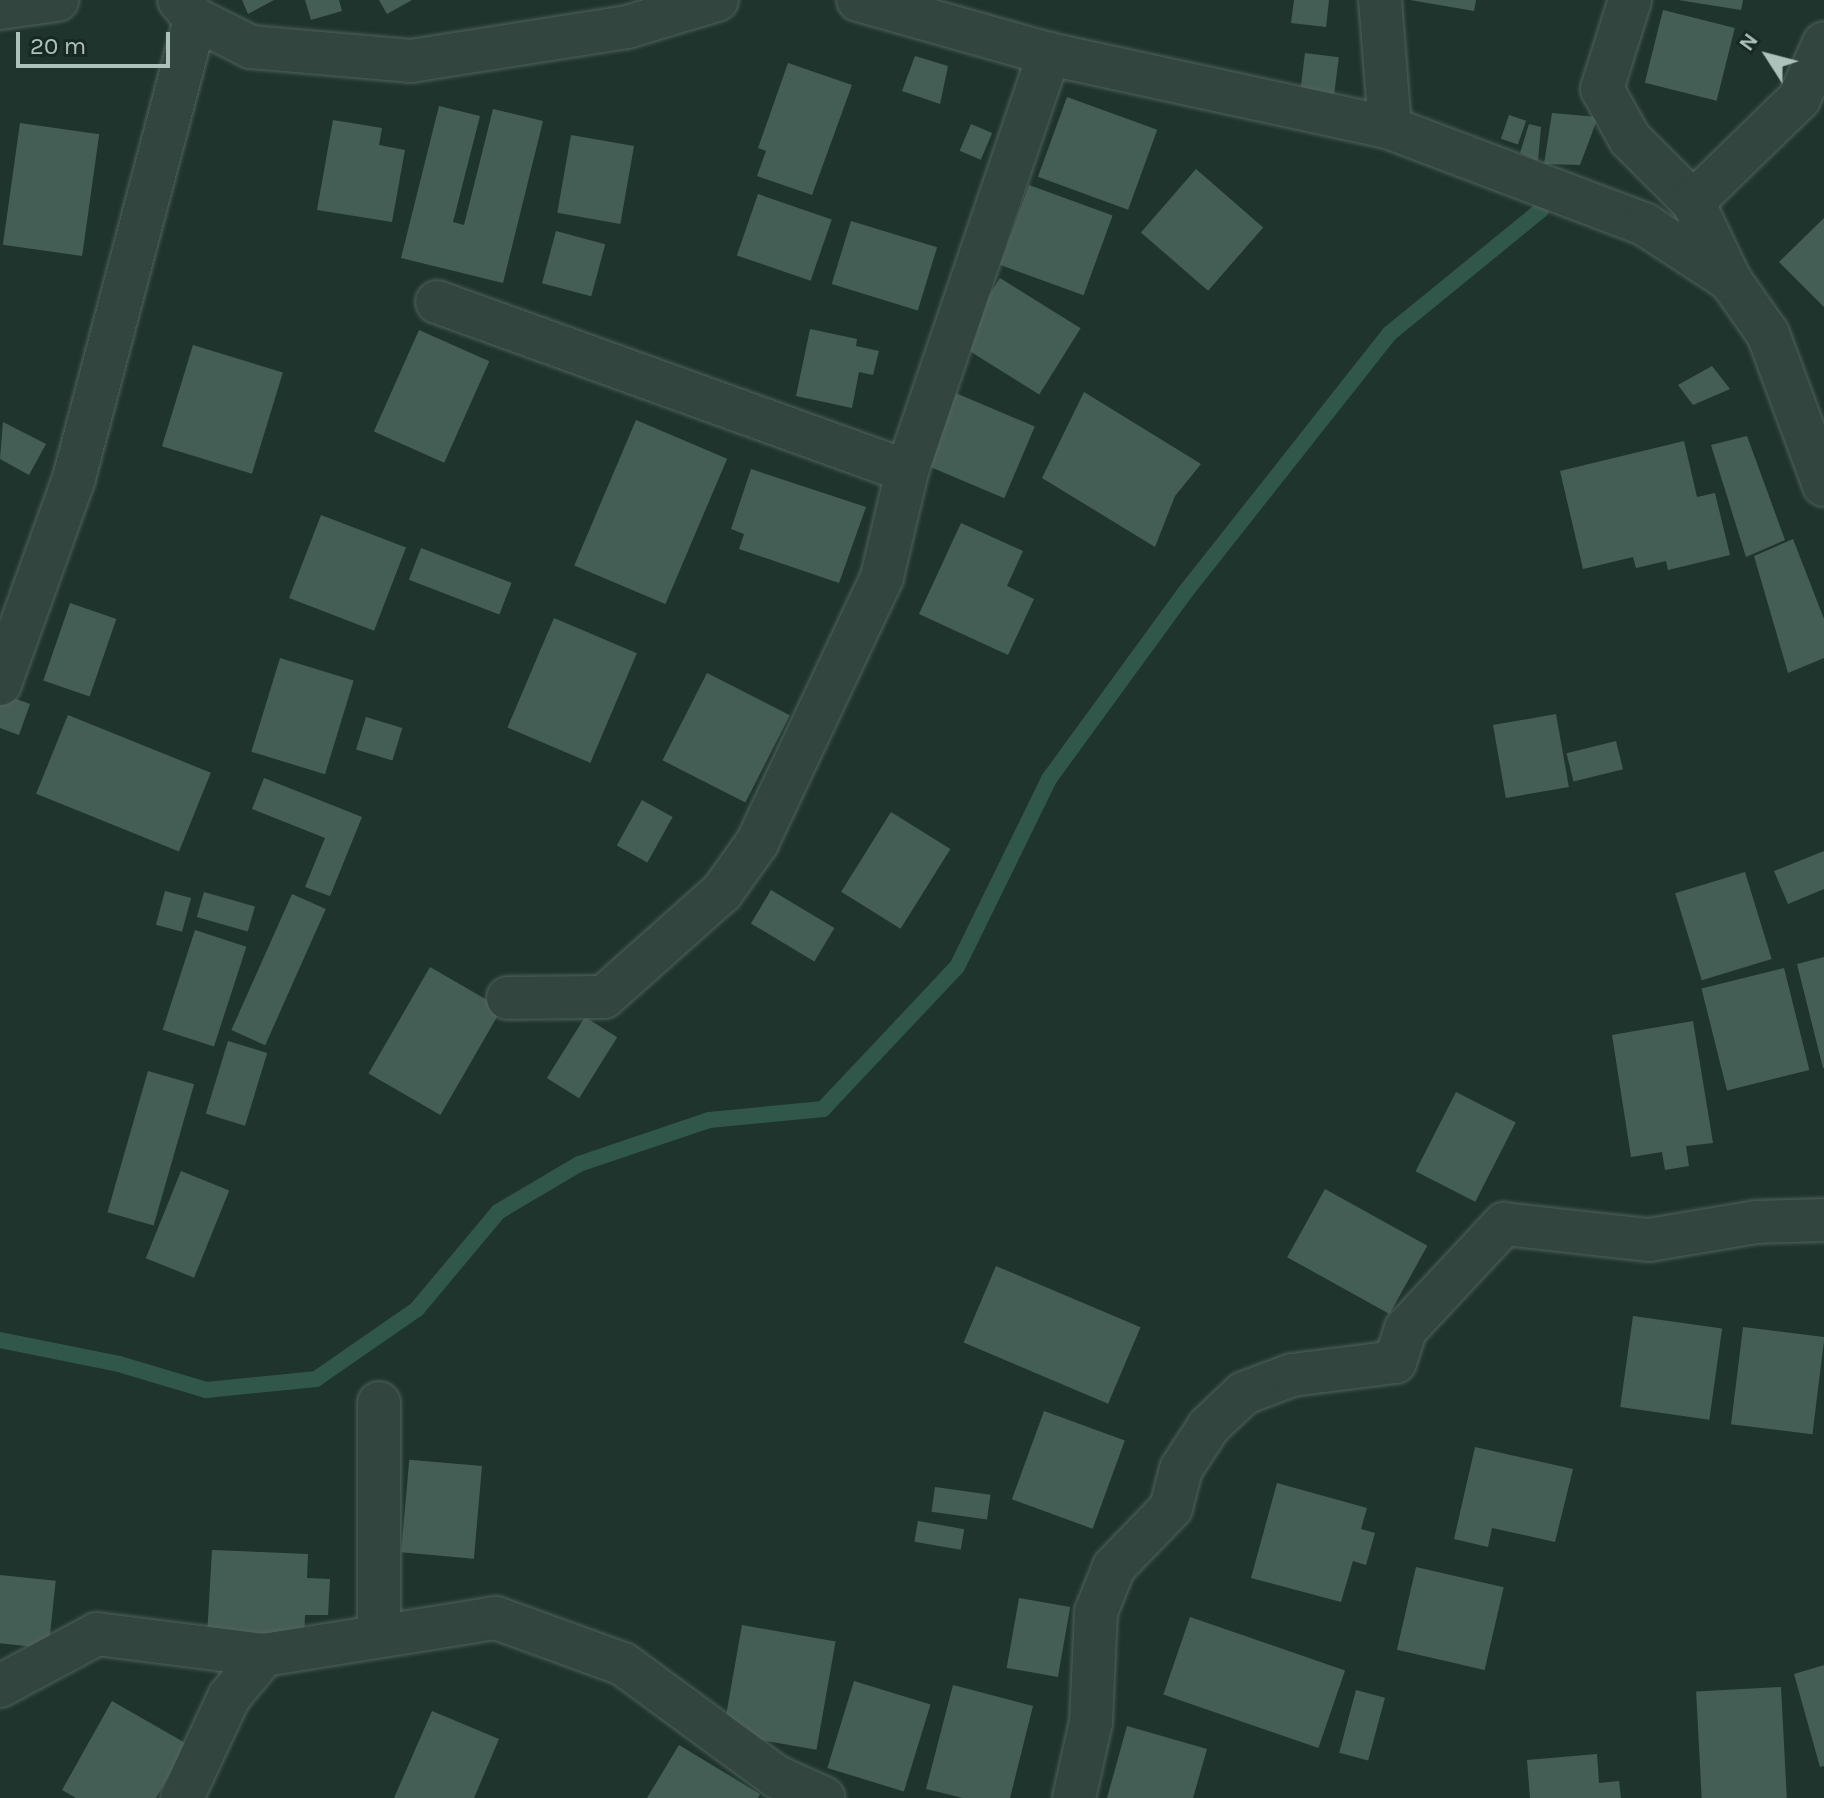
<!DOCTYPE html>
<html>
<head>
<meta charset="utf-8">
<style>
	body { margin:0 }
	#map { position:relative; width:1824px; height:1798px; overflow:hidden; background:#1f342d; font-family:Karla,sans-serif }
	div>[style] { position:absolute }
	[style*='--x'] { left:calc(var(--x)*1px); top:calc(var(--y)*1px); width:calc(var(--w)*1px); rotate:calc(var(--a)*1deg) }
	.stream>* { height:16px; margin:-8px; padding:0 8px; transform-origin:8px; border-radius:8px; background:#30574a }
	.building>* { inset:0; background:#455e55; transform-origin:0 0 }
	.roads { filter:drop-shadow(0 0 2px #50635c) drop-shadow(0 0 2px #50635c) }
	.street>* { height:42px; margin:-21px; padding:0 21px; transform-origin:21px; border-radius:21px; background:#32453f }
	span { translate:-50% -50%; white-space:nowrap; text-align:center; line-height:1.15; -webkit-text-stroke:8px #182923; paint-order:stroke }
	.north { position:absolute; left:1728px; top:16px; width:80px; height:80px; -webkit-text-stroke:6px #182923; paint-order:stroke; rotate:306deg; font-size:22px; font-weight:700; line-height:32px; text-align:center; color:#acc2bb }
	.north::after { content:''; display:block; margin:auto; width:28px; height:36px; background:#acc2bb; clip-path:polygon(50% 0,100% 100%,50% 72%,0 100%) }
	.scale { position:absolute; left:16px; top:32px; width:154px; height:36px; box-sizing:border-box; border:4px solid #acc2bb; border-top:0; padding-left:10px; font-size:24px; line-height:28px; white-space:nowrap; color:#acc2bb; -webkit-text-stroke:6px #182923; paint-order:stroke }
</style>
</head>
<body>
<div id="map">
	<div class="stream">
		<div style="--x:0;--y:1340;--w:121;--a:11.4"></div>
		<div style="--x:119;--y:1364;--w:91;--a:16.6"></div>
		<div style="--x:206;--y:1390;--w:111;--a:-5.7"></div>
		<div style="--x:316;--y:1379;--w:123;--a:-34.7"></div>
		<div style="--x:417;--y:1309;--w:126;--a:-50.1"></div>
		<div style="--x:498;--y:1212;--w:94;--a:-30.7"></div>
		<div style="--x:579;--y:1164;--w:137;--a:-18.7"></div>
		<div style="--x:709;--y:1120;--w:115;--a:-5.5"></div>
		<div style="--x:823;--y:1109;--w:195;--a:-46.7"></div>
		<div style="--x:957;--y:967;--w:209;--a:-63.9"></div>
		<div style="--x:1049;--y:779;--w:228;--a:-53.9"></div>
		<div style="--x:1183;--y:595;--w:333;--a:-51.7"></div>
		<div style="--x:1389;--y:334;--w:196;--a:-39.2"></div>
	</div>
	<div class="building">
		<div style="clip-path:polygon(242px 0,274px 0,248px 14px)"></div>
		<div style="clip-path:polygon(305px 0,339px 0,342px 11px,311px 20px)"></div>
		<div style="clip-path:polygon(379px 0,412px 0,387px 14px)"></div>
		<div style="clip-path:polygon(1294px 0,1329px 0,1326px 27px,1291px 23px)"></div>
		<div style="clip-path:polygon(1410px 0,1476px 0,1474px 11px)"></div>
		<div style="clip-path:polygon(1678px 0,1743px 0,1741px 10px)"></div>
		<div style="left:1663px;top:10px;width:74px;height:75px;rotate:14deg"></div>
		<div style="left:1305px;top:53px;width:34px;height:43px;rotate:7deg"></div>
		<div style="clip-path:polygon(915px 56px,948px 66px,940px 104px,902px 91px)"></div>
		<div style="clip-path:polygon(788px 63px,852px 85px,812px 195px,757px 176px,766px 151px,758px 148px)"></div>
		<div style="left:1067px;top:97px;width:96px;height:85px;rotate:20deg"></div>
		<div style="clip-path:polygon(439px 106px,480px 116px,453px 222px,464px 225px,493px 109px,543px 121px,503px 283px,401px 258px)"></div>
		<div style="clip-path:polygon(1552px 113px,1598px 117px,1580px 165px,1544px 164px)"></div>
		<div style="left:1509px;top:115px;width:18px;height:25px;rotate:19deg"></div>
		<div style="clip-path:polygon(333px 120px,382px 128px,379px 145px,405px 150px,392px 222px,317px 210px)"></div>
		<div style="left:20px;top:123px;width:80px;height:123px;rotate:8deg"></div>
		<div style="left:971px;top:124px;width:23px;height:29px;rotate:23deg"></div>
		<div style="clip-path:polygon(1529px 124px,1541px 127px,1538px 161px,1520px 153px)"></div>
		<div style="left:571px;top:135px;width:64px;height:79px;rotate:10deg"></div>
		<div style="left:1196px;top:169px;width:89px;height:84px;rotate:41deg"></div>
		<div style="left:1029px;top:185px;width:89px;height:85px;rotate:20deg"></div>
		<div style="left:758px;top:194px;width:78px;height:65px;rotate:19deg"></div>
		<div style="clip-path:polygon(1824px 218px,1824px 307px,1779px 262px)"></div>
		<div style="left:851px;top:221px;width:90px;height:66px;rotate:17deg"></div>
		<div style="left:556px;top:231px;width:51px;height:54px;rotate:15deg"></div>
		<div style="left:1000px;top:278px;width:95px;height:78px;rotate:32deg"></div>
		<div style="clip-path:polygon(810px 329px,857px 339px,856px 346px,879px 351px,873px 375px,859px 372px,852px 408px,796px 396px)"></div>
		<div style="left:419px;top:330px;width:77px;height:111px;rotate:24deg"></div>
		<div style="left:193px;top:345px;width:94px;height:106px;rotate:17deg"></div>
		<div style="clip-path:polygon(1712px 366px,1730px 389px,1693px 405px,1678px 385px)"></div>
		<div style="left:951px;top:391px;width:91px;height:78px;rotate:23deg"></div>
		<div style="clip-path:polygon(1084px 392px,1201px 464px,1175px 496px,1155px 547px,1042px 478px)"></div>
		<div style="left:636px;top:420px;width:99px;height:158px;rotate:23deg"></div>
		<div style="clip-path:polygon(3px 422px,46px 444px,29px 475px,0 459px)"></div>
		<div style="clip-path:polygon(1747px 436px,1785px 540px,1746px 557px,1711px 445px)"></div>
		<div style="clip-path:polygon(1684px 441px,1697px 497px,1715px 493px,1730px 555px,1668px 570px,1666px 561px,1636px 568px,1633px 557px,1583px 569px,1560px 471px)"></div>
		<div style="clip-path:polygon(751px 469px,866px 507px,839px 583px,739px 549px,744px 534px,731px 529px)"></div>
		<div style="left:321px;top:515px;width:91px;height:89px;rotate:21deg"></div>
		<div style="clip-path:polygon(961px 523px,1023px 551px,1007px 586px,1034px 599px,1008px 655px,919px 614px)"></div>
		<div style="clip-path:polygon(1793px 539px,1824px 619px,1824px 658px,1788px 673px,1754px 556px)"></div>
		<div style="left:421px;top:548px;width:97px;height:34px;rotate:21deg"></div>
		<div style="left:70px;top:603px;width:49px;height:82px;rotate:19deg"></div>
		<div style="left:554px;top:618px;width:90px;height:119px;rotate:23deg"></div>
		<div style="left:280px;top:658px;width:77px;height:98px;rotate:17deg"></div>
		<div style="left:707px;top:673px;width:93px;height:98px;rotate:27deg"></div>
		<div style="clip-path:polygon(0 693px,30px 704px,19px 735px,0 728px)"></div>
		<div style="left:1556px;top:714px;width:74px;height:64px;rotate:80deg"></div>
		<div style="left:68px;top:715px;width:154px;height:85px;rotate:22deg"></div>
		<div style="left:366px;top:717px;width:38px;height:34px;rotate:17deg"></div>
		<div style="left:1616px;top:741px;width:29px;height:51px;rotate:76deg"></div>
		<div style="clip-path:polygon(264px 778px,362px 817px,330px 896px,305px 887px,325px 838px,252px 809px)"></div>
		<div style="left:642px;top:800px;width:35px;height:52px;rotate:29deg"></div>
		<div style="left:891px;top:812px;width:70px;height:94px;rotate:32deg"></div>
		<div style="clip-path:polygon(1824px 851px,1824px 889px,1788px 904px,1774px 871px)"></div>
		<div style="left:1745px;top:872px;width:91px;height:73px;rotate:73deg"></div>
		<div style="left:771px;top:890px;width:74px;height:39px;rotate:31deg"></div>
		<div style="left:165px;top:891px;width:27px;height:35px;rotate:15deg"></div>
		<div style="left:204px;top:892px;width:53px;height:26px;rotate:16deg"></div>
		<div style="left:292px;top:894px;width:37px;height:149px;rotate:24deg"></div>
		<div style="left:195px;top:930px;width:54px;height:105px;rotate:18deg"></div>
		<div style="clip-path:polygon(1824px 957px,1824px 1068px,1823px 1068px,1797px 964px)"></div>
		<div style="left:430px;top:967px;width:83px;height:123px;rotate:30deg"></div>
		<div style="left:1784px;top:968px;width:105px;height:85px;rotate:76deg"></div>
		<div style="left:585px;top:1017px;width:38px;height:72px;rotate:32deg"></div>
		<div style="clip-path:polygon(1693px 1021px,1713px 1143px,1686px 1146px,1689px 1166px,1665px 1170px,1662px 1152px,1631px 1157px,1612px 1035px)"></div>
		<div style="left:228px;top:1041px;width:41px;height:76px;rotate:17deg"></div>
		<div style="left:148px;top:1071px;width:48px;height:147px;rotate:16deg"></div>
		<div style="left:1456px;top:1092px;width:67px;height:89px;rotate:27deg"></div>
		<div style="left:181px;top:1171px;width:52px;height:94px;rotate:22deg"></div>
		<div style="left:1325px;top:1189px;width:117px;height:78px;rotate:29deg"></div>
		<div style="left:996px;top:1266px;width:157px;height:83px;rotate:23deg"></div>
		<div style="left:1633px;top:1316px;width:90px;height:92px;rotate:8deg"></div>
		<div style="left:1743px;top:1327px;width:82px;height:98px;rotate:7deg"></div>
		<div style="left:1044px;top:1411px;width:86px;height:94px;rotate:20deg"></div>
		<div style="clip-path:polygon(1475px 1447px,1573px 1469px,1555px 1542px,1492px 1528px,1488px 1547px,1454px 1539px)"></div>
		<div style="left:482px;top:1466px;width:93px;height:73px;rotate:95deg"></div>
		<div style="clip-path:polygon(1277px 1483px,1367px 1508px,1361px 1529px,1375px 1533px,1366px 1565px,1353px 1561px,1341px 1602px,1251px 1578px)"></div>
		<div style="left:935px;top:1487px;width:56px;height:25px;rotate:8deg"></div>
		<div style="left:918px;top:1521px;width:47px;height:21px;rotate:10deg"></div>
		<div style="clip-path:polygon(212px 1550px,308px 1554px,307px 1578px,330px 1579px,328px 1615px,305px 1615px,304px 1640px,207px 1636px)"></div>
		<div style="left:1416px;top:1567px;width:90px;height:85px;rotate:13deg"></div>
		<div style="left:0;top:1575px;width:56px;height:68px;rotate:6deg"></div>
		<div style="left:1019px;top:1598px;width:52px;height:71px;rotate:10deg"></div>
		<div style="left:1190px;top:1617px;width:164px;height:82px;rotate:19deg"></div>
		<div style="left:742px;top:1625px;width:95px;height:110px;rotate:10deg"></div>
		<div style="clip-path:polygon(1824px 1665px,1824px 1766px,1820px 1767px,1794px 1674px)"></div>
		<div style="left:854px;top:1681px;width:80px;height:91px;rotate:17deg"></div>
		<div style="clip-path:polygon(953px 1685px,1033px 1706px,1010px 1798px,963px 1798px,926px 1789px)"></div>
		<div style="left:1781px;top:1687px;width:111px;height:85px;rotate:87deg"></div>
		<div style="left:1356px;top:1690px;width:30px;height:65px;rotate:15deg"></div>
		<div style="clip-path:polygon(112px 1701px,187px 1744px,156px 1798px,76px 1798px,62px 1790px)"></div>
		<div style="clip-path:polygon(432px 1711px,499px 1739px,474px 1798px,394px 1798px)"></div>
		<div style="clip-path:polygon(1127px 1726px,1207px 1749px,1193px 1798px,1107px 1798px)"></div>
		<div style="clip-path:polygon(679px 1745px,760px 1794px,758px 1798px,647px 1798px)"></div>
		<div style="clip-path:polygon(1597px 1754px,1599px 1783px,1619px 1781px,1621px 1798px,1530px 1798px,1527px 1760px)"></div>
	</div>
	<div class="roads">
		<div class="street">
			<div style="--x:179;--y:0;--w:25;--a:50"></div>
			<div style="--x:195;--y:19;--w:63;--a:26.6"></div>
			<div style="--x:251;--y:47;--w:161;--a:5"></div>
			<div style="--x:411;--y:61;--w:219;--a:-8.9"></div>
			<div style="--x:627;--y:27;--w:94;--a:-16.7"></div>
			<div style="--x:858;--y:0;--w:198;--a:15.8"></div>
			<div style="--x:1049;--y:54;--w:349;--a:12.2"></div>
			<div style="--x:1390;--y:128;--w:272;--a:20.7"></div>
			<div style="--x:1644;--y:224;--w:103;--a:33.1"></div>
			<div style="--x:1730;--y:280;--w:66;--a:54.9"></div>
			<div style="--x:1768;--y:334;--w:161;--a:69.7"></div>
			<div style="--x:1380;--y:0;--w:128;--a:85.5"></div>
			<div style="--x:1630;--y:0;--w:93;--a:107.5"></div>
			<div style="--x:1602;--y:89;--w:57;--a:60.8"></div>
			<div style="--x:1630;--y:139;--w:89;--a:45"></div>
			<div style="--x:1693;--y:202;--w:86;--a:64.6"></div>
			<div style="--x:0;--y:8;--w:58;--a:-8"></div>
			<div style="--x:1693;--y:202;--w:148;--a:-44.2"></div>
			<div style="--x:1799;--y:99;--w:61;--a:-65.9"></div>
			<div style="--x:437;--y:302;--w:499;--a:19.8"></div>
			<div style="--x:0;--y:684;--w:219;--a:-70.2"></div>
			<div style="--x:74;--y:478;--w:475;--a:-75.2"></div>
			<div style="--x:508;--y:998;--w:96;--a:-0.6"></div>
			<div style="--x:604;--y:997;--w:158;--a:-41.7"></div>
			<div style="--x:722;--y:892;--w:60;--a:-54.5"></div>
			<div style="--x:757;--y:843;--w:294;--a:-64.8"></div>
			<div style="--x:882;--y:577;--w:109;--a:-76.7"></div>
			<div style="--x:907;--y:471;--w:441;--a:-71.2"></div>
			<div style="--x:379;--y:1634;--w:231;--a:-90"></div>
			<div style="--x:0;--y:1686;--w:110;--a:-28.2"></div>
			<div style="--x:97;--y:1634;--w:168;--a:7.2"></div>
			<div style="--x:264;--y:1655;--w:235;--a:-9.1"></div>
			<div style="--x:496;--y:1618;--w:135;--a:19.9"></div>
			<div style="--x:623;--y:1664;--w:191;--a:36.3"></div>
			<div style="--x:777;--y:1777;--w:51;--a:24.1"></div>
			<div style="--x:182;--y:1798;--w:111;--a:-65"></div>
			<div style="--x:229;--y:1697;--w:55;--a:-50.2"></div>
			<div style="--x:1074;--y:1798;--w:78;--a:-77.4"></div>
			<div style="--x:1091;--y:1722;--w:110;--a:-87.4"></div>
			<div style="--x:1096;--y:1612;--w:48;--a:-68.2"></div>
			<div style="--x:1114;--y:1567;--w:82;--a:-46"></div>
			<div style="--x:1171;--y:1508;--w:40;--a:-75.6"></div>
			<div style="--x:1181;--y:1469;--w:51;--a:-56.9"></div>
			<div style="--x:1209;--y:1426;--w:48;--a:-43.3"></div>
			<div style="--x:1244;--y:1393;--w:51;--a:-20.6"></div>
			<div style="--x:1292;--y:1375;--w:104;--a:-7.2"></div>
			<div style="--x:1395;--y:1362;--w:35;--a:-72"></div>
			<div style="--x:1406;--y:1329;--w:144;--a:-47"></div>
			<div style="--x:1504;--y:1224;--w:146;--a:6.3"></div>
			<div style="--x:1649;--y:1240;--w:109;--a:-9.5"></div>
			<div style="--x:1756;--y:1222;--w:68;--a:-1.7"></div>
		</div>
	</div>
	<div class="north">N</div>
	<div class="scale">20 m</div>
</div>
</body>
</html>
